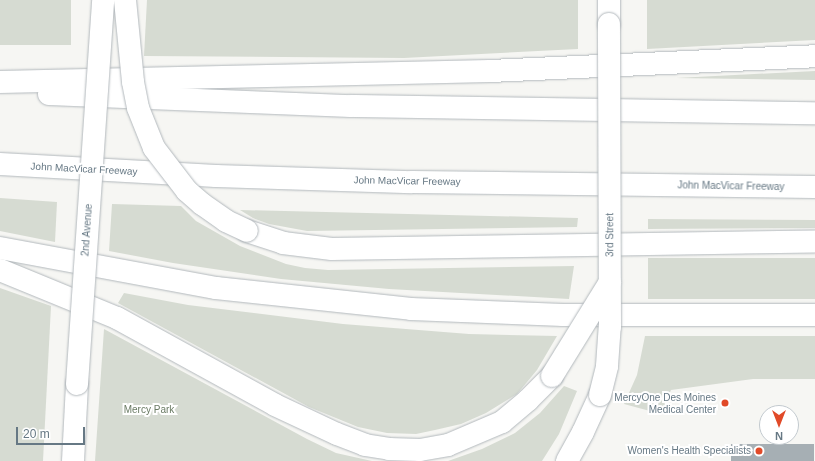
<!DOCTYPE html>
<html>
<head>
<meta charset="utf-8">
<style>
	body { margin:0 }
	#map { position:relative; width:815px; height:461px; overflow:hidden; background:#f6f6f3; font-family:Helvetica,sans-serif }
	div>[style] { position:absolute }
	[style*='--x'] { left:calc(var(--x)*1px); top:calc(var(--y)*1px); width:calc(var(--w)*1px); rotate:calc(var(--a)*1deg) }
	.green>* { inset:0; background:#d6dbd2; transform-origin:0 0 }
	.building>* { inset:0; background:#a6afb4; transform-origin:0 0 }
	.roads { filter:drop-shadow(0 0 1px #b2b8bc) drop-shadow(0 0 1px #b2b8bc) }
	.secondary>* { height:22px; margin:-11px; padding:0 11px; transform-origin:11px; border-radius:11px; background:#fff }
	.highway>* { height:22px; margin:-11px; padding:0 11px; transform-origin:11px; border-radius:11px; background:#fff }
	.bridges { filter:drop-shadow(0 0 1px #b2b8bc) drop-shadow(0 0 1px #b2b8bc) }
	.secondary-bridge>* { height:22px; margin:-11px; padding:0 11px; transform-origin:11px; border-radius:11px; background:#fff }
	.highway-bridge>* { height:22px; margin:-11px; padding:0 11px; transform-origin:11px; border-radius:11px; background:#fff }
	.dots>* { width:11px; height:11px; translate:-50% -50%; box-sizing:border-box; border:2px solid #fff; border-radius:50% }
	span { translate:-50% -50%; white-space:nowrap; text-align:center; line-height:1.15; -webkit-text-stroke:4px #fff; paint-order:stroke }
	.street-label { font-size:10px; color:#667884 }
	.poi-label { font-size:10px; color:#667884 }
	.right { translate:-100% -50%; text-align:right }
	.park-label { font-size:10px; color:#6a7b64 }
	.north { position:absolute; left:759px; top:405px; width:40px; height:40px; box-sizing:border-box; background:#fff; border:1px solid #c2c9ce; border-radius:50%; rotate:180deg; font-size:11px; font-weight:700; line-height:16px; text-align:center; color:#667884 }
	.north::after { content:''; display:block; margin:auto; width:14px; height:18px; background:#e14a28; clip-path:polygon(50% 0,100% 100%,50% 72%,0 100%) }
	.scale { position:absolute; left:16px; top:427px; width:69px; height:18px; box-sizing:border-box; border:2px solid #667884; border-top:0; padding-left:5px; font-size:12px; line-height:14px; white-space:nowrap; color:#667884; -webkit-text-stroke:3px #fff; paint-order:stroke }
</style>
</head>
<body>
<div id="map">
	<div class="green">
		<div style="left:0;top:0;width:71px;height:45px"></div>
		<div style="clip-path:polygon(147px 0,578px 0,578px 49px,404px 58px,144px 56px)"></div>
		<div style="clip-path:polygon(647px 0,815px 0,815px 40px,647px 49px)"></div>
		<div style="clip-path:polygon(815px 71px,815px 80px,676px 78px)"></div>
		<div style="clip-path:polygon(0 198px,57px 202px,55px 242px,0 231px)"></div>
		<div style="clip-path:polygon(112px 204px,181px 206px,196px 221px,240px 246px,286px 264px,305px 268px,328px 270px,574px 266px,569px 299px,389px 289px,281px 279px,173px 263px,109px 251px)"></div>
		<div style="clip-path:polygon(240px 210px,578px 218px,577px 227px,307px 231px,269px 224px,253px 218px)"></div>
		<div style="clip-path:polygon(648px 219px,815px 220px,815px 228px,648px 229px)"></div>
		<div style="left:815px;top:258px;width:41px;height:167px;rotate:90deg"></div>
		<div style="clip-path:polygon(0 288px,51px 306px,43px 461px,0 461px)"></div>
		<div style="clip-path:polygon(124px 293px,188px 305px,343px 324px,469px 334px,557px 336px,537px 370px,517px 394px,486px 413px,461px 424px,435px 430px,416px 434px,387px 433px,358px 427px,309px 407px,118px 303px)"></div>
		<div style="clip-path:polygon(104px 329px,307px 439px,336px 453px,372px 461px,95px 461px)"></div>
		<div style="clip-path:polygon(645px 336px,815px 336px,815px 379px,753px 379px,671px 390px,661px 414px,624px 404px,637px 375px)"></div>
		<div style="clip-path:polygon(564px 386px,577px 391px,559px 434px,542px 461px,448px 461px,482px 449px,515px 433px,540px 413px)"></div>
	</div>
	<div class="building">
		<div style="left:731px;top:444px;width:83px;height:17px"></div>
	</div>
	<div class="roads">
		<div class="secondary">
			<div style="--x:609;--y:0;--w:24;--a:90"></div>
			<div style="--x:73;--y:461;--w:77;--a:-87"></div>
			<div style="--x:567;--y:461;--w:33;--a:-61"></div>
			<div style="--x:583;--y:432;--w:41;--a:-65.3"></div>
		</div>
		<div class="highway">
			<div style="--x:0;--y:82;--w:490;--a:-1.3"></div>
			<div style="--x:490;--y:71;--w:325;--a:-2.6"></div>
			<div style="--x:49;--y:94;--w:302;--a:2.3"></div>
			<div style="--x:351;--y:106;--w:464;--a:0.9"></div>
			<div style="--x:0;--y:164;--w:216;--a:3.2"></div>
			<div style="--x:216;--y:176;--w:196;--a:1.8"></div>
			<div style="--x:412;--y:182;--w:403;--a:0.7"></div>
			<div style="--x:247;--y:231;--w:38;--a:18"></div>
			<div style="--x:283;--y:243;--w:49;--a:7"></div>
			<div style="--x:332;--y:249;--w:483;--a:-0.9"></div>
			<div style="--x:0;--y:248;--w:220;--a:10.5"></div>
			<div style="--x:216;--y:288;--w:196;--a:6.1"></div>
			<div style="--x:411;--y:309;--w:152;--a:2.3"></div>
			<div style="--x:563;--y:315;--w:252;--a:0"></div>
			<div style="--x:0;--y:270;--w:126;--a:22.3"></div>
			<div style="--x:117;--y:318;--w:180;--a:28.8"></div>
			<div style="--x:275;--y:405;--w:68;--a:25.1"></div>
			<div style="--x:337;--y:434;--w:30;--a:21"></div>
			<div style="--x:365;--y:445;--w:24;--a:9"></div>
			<div style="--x:389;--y:449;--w:31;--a:2"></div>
			<div style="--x:420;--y:450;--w:28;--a:-10"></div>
			<div style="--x:448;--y:445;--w:59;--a:-23.1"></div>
			<div style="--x:502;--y:422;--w:34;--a:-40"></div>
			<div style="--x:528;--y:400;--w:34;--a:-45"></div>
		</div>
	</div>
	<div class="bridges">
		<div class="secondary-bridge">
			<div style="--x:77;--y:384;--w:385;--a:-86.1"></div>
			<div style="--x:600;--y:395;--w:30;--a:-76"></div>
			<div style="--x:607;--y:366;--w:39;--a:-86"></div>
			<div style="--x:610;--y:327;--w:303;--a:-90.2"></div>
		</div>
		<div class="highway-bridge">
			<div style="--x:125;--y:0;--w:82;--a:84.4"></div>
			<div style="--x:133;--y:82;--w:26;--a:79"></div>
			<div style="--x:138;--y:108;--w:43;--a:68.2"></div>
			<div style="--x:154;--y:148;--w:54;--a:52.5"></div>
			<div style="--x:187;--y:191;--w:20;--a:41"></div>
			<div style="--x:202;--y:204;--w:29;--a:35"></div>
			<div style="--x:226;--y:221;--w:23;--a:25"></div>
			<div style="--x:552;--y:376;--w:110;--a:-58.3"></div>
		</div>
	</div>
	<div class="dots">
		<div style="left:725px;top:403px;background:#e14a28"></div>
		<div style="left:759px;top:451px;background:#e14a28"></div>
	</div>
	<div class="street-label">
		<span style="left:84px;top:169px;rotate:3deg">John MacVicar Freeway</span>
		<span style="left:407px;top:181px;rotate:1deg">John MacVicar Freeway</span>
		<span style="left:731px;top:186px;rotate:1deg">John MacVicar Freeway</span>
		<span style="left:87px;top:230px;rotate:-86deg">2nd Avenue</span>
		<span style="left:610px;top:235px;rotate:-90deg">3rd Street</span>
	</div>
	<div class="poi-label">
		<span class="right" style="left:716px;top:403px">MercyOne Des Moines<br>Medical Center</span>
		<span class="right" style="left:751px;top:451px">Women's Health Specialists</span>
	</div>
	<div class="park-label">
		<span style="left:149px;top:410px">Mercy Park</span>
	</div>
	<div class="north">N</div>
	<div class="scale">20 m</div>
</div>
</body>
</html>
